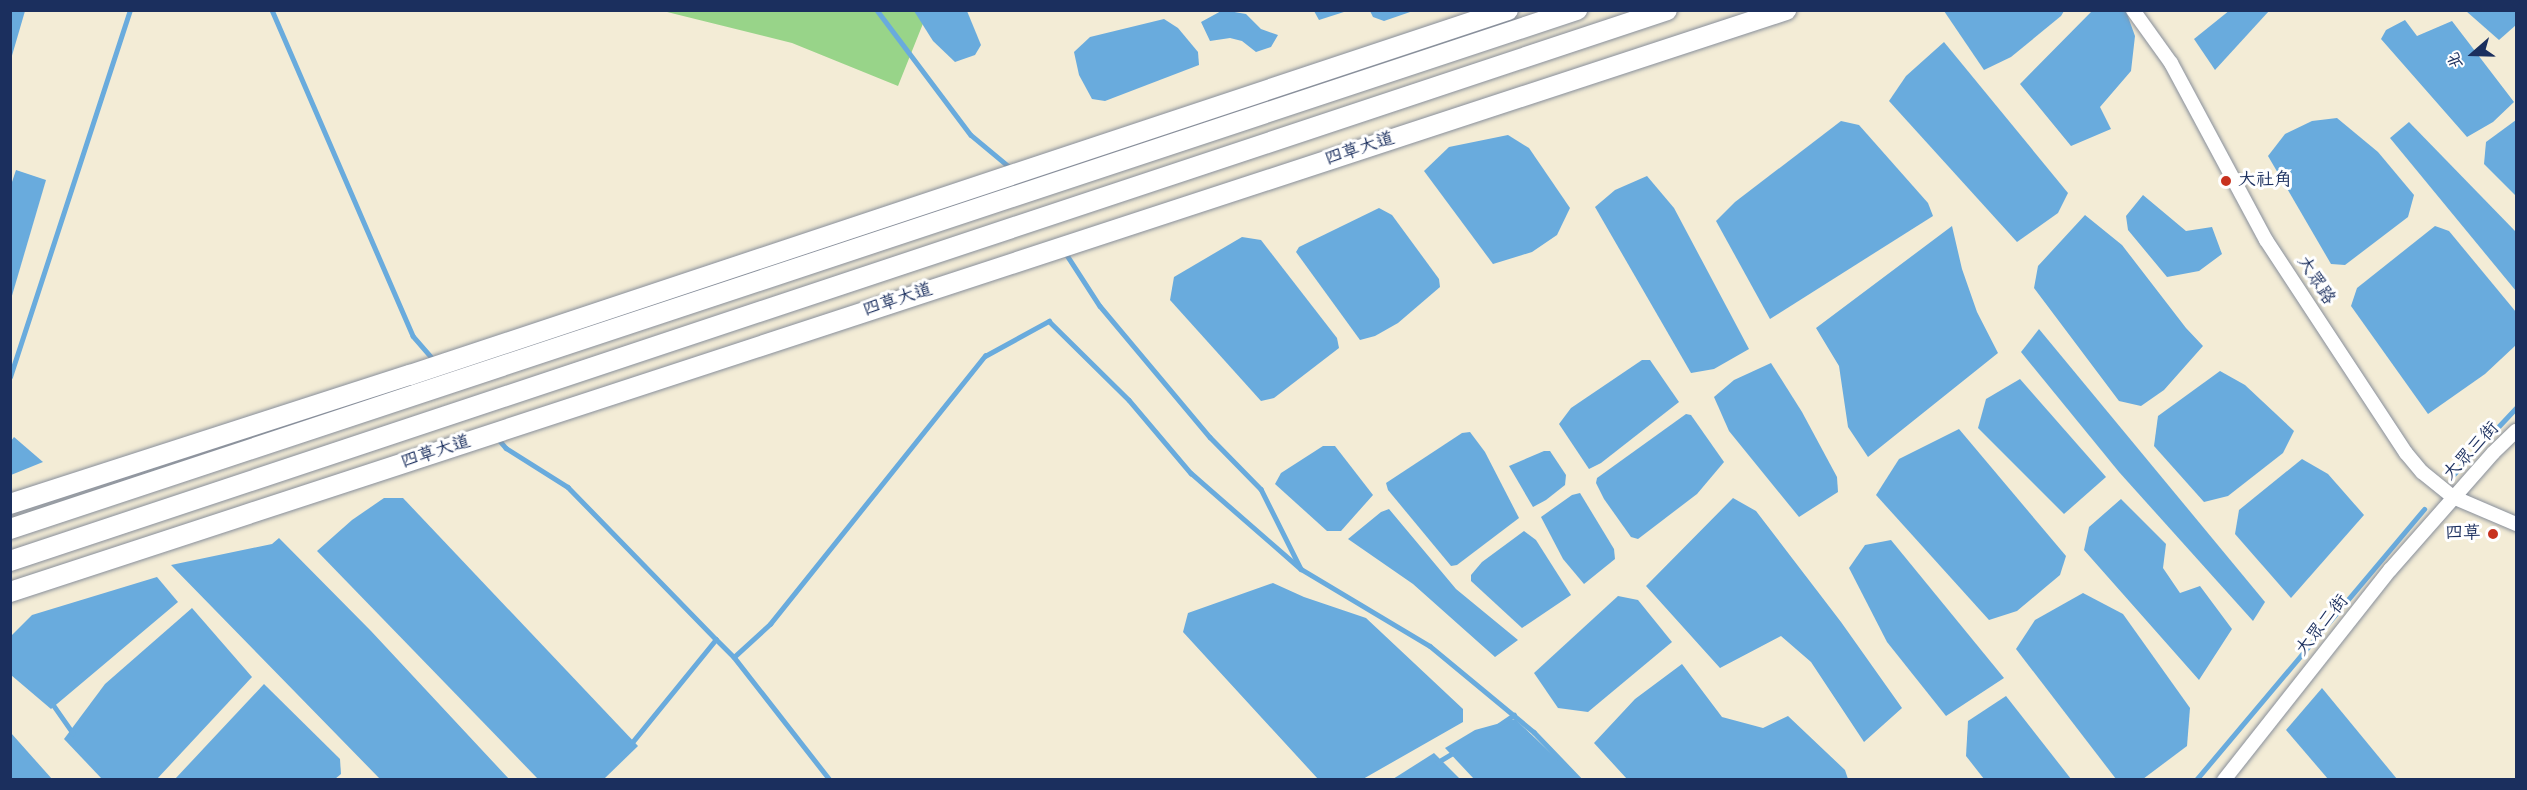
<!DOCTYPE html>
<html>
<head>
<meta charset="utf-8">
<style>
	body { margin:0 }
	#map { position:relative; width:2527px; height:790px; overflow:hidden; background:#f3ecd6; font-family:Kalam,"LXGW WenKai TC",sans-serif }
	div>[style] { position:absolute }
	[style*='--x'] { left:calc(var(--x)*1px); top:calc(var(--y)*1px); width:calc(var(--w)*1px); rotate:calc(var(--a)*1deg) }
	.green>* { inset:0; background:#98d489 }
	.water>* { inset:0; background:#69abdd }
	.stream>* { height:4.5px; margin:-2.25px; padding:0 2.25px; transform-origin:2.25px; border-radius:2.25px; background:#69abdd }
	.roads { filter:drop-shadow(0 0 2px #878e9a) drop-shadow(0 0 2px #878e9a) }
	.street>* { height:14px; margin:-7px; padding:0 7px; transform-origin:7px; border-radius:7px; background:#fff }
	.secondary>* { height:20px; margin:-10px; padding:0 10px; transform-origin:10px; border-radius:10px; background:#fff }
	.dots>* { width:16px; height:16px; translate:-50% -50%; box-sizing:border-box; border:3px solid #fff; border-radius:50% }
	span { translate:-50% -50%; white-space:nowrap; text-align:center; line-height:1.15; -webkit-text-stroke:6px #fff; paint-order:stroke }
	.street-label { font-size:18px; color:#1b2f5e }
	.poi-label { font-size:18px; color:#1b2f5e }
	.left { translate:0 -50%; text-align:left }
	.right { translate:-100% -50%; text-align:right }
	.frame { position:absolute; inset:0; border:12px solid #1b2f5e; pointer-events:none }
	.north { position:absolute; left:2443px; top:24px; width:60px; height:60px; -webkit-text-stroke:4px #fff; paint-order:stroke; rotate:250deg; font-size:16px; font-weight:700; line-height:24px; text-align:center; color:#1b2f5e }
	.north::after { content:''; display:block; margin:auto; width:21px; height:27px; background:#1b2f5e; clip-path:polygon(50% 0,100% 100%,50% 72%,0 100%) }
</style>
</head>
<body>
<div id="map">
	<div class="green">
		<div style="clip-path:polygon(663px 11px,928px 11px,898px 86px,792px 43px)"></div>
	</div>
	<div class="water">
		<div style="clip-path:polygon(11px 10px,25px 11px,11px 59px,10px 11px)"></div>
		<div style="clip-path:polygon(1223px 10px,1246px 14px,1261px 29px,1278px 35px,1271px 47px,1256px 52px,1242px 41px,1230px 38px,1210px 41px,1201px 22px)"></div>
		<div style="clip-path:polygon(2230px 10px,2269px 11px,2215px 70px,2194px 39px)"></div>
		<div style="clip-path:polygon(914px 11px,967px 11px,981px 45px,975px 55px,955px 62px,933px 41px)"></div>
		<div style="clip-path:polygon(1314px 11px,1347px 11px,1319px 20px)"></div>
		<div style="clip-path:polygon(1370px 11px,1413px 11px,1384px 21px,1373px 17px)"></div>
		<div style="clip-path:polygon(1944px 11px,2064px 11px,2061px 16px,2011px 57px,1984px 70px)"></div>
		<div style="clip-path:polygon(2092px 11px,2126px 11px,2135px 36px,2131px 71px,2100px 107px,2111px 129px,2071px 146px,2020px 84px)"></div>
		<div style="clip-path:polygon(2466px 11px,2516px 11px,2516px 25px,2499px 40px)"></div>
		<div style="clip-path:polygon(1164px 19px,1178px 28px,1198px 52px,1199px 65px,1105px 101px,1092px 99px,1079px 75px,1074px 52px,1090px 37px)"></div>
		<div style="clip-path:polygon(2405px 20px,2417px 36px,2452px 21px,2514px 102px,2493px 122px,2467px 137px,2381px 39px,2386px 30px)"></div>
		<div style="clip-path:polygon(1944px 42px,2068px 193px,2058px 213px,2017px 242px,1889px 101px,1906px 76px)"></div>
		<div style="clip-path:polygon(2337px 118px,2378px 152px,2414px 195px,2408px 217px,2345px 265px,2331px 264px,2268px 156px,2285px 134px,2312px 121px)"></div>
		<div style="clip-path:polygon(2516px 120px,2516px 196px,2484px 164px,2486px 142px)"></div>
		<div style="clip-path:polygon(1841px 121px,1859px 125px,1928px 203px,1933px 216px,1770px 319px,1716px 221px,1735px 202px)"></div>
		<div style="clip-path:polygon(2409px 122px,2516px 232px,2516px 291px,2390px 138px)"></div>
		<div style="clip-path:polygon(1508px 135px,1529px 148px,1570px 208px,1557px 235px,1532px 252px,1493px 264px,1424px 171px,1449px 147px)"></div>
		<div style="clip-path:polygon(16px 170px,46px 180px,11px 299px,10px 188px)"></div>
		<div style="clip-path:polygon(1647px 176px,1674px 208px,1749px 349px,1714px 369px,1691px 373px,1595px 207px,1615px 190px)"></div>
		<div style="clip-path:polygon(2143px 195px,2186px 231px,2212px 227px,2222px 254px,2199px 271px,2167px 277px,2128px 230px,2126px 216px)"></div>
		<div style="clip-path:polygon(1379px 208px,1392px 215px,1439px 279px,1440px 287px,1398px 323px,1375px 336px,1360px 340px,1296px 252px,1299px 247px)"></div>
		<div style="clip-path:polygon(2085px 215px,2122px 245px,2186px 328px,2203px 346px,2164px 390px,2141px 406px,2119px 401px,2034px 288px,2038px 266px)"></div>
		<div style="clip-path:polygon(1952px 226px,1962px 269px,1977px 312px,1998px 353px,1868px 457px,1848px 427px,1839px 366px,1816px 328px)"></div>
		<div style="clip-path:polygon(2435px 226px,2449px 231px,2516px 312px,2516px 345px,2485px 374px,2428px 414px,2351px 306px,2357px 288px)"></div>
		<div style="clip-path:polygon(1242px 237px,1261px 240px,1337px 338px,1339px 348px,1274px 398px,1261px 401px,1170px 300px,1174px 277px)"></div>
		<div style="clip-path:polygon(2039px 329px,2265px 602px,2253px 621px,2119px 472px,2021px 352px)"></div>
		<div style="clip-path:polygon(1642px 360px,1650px 360px,1679px 402px,1601px 463px,1589px 469px,1559px 424px,1571px 408px)"></div>
		<div style="clip-path:polygon(1771px 363px,1802px 412px,1837px 477px,1838px 492px,1799px 517px,1729px 431px,1714px 397px,1734px 380px)"></div>
		<div style="clip-path:polygon(2220px 371px,2245px 385px,2294px 431px,2283px 453px,2228px 496px,2204px 502px,2154px 446px,2158px 416px)"></div>
		<div style="clip-path:polygon(2020px 379px,2106px 477px,2064px 514px,1978px 428px,1986px 399px)"></div>
		<div style="clip-path:polygon(1686px 414px,1691px 415px,1724px 462px,1697px 494px,1638px 539px,1631px 537px,1604px 499px,1596px 483px,1597px 478px)"></div>
		<div style="clip-path:polygon(1959px 429px,2066px 556px,2060px 575px,2017px 611px,1989px 620px,1876px 495px,1899px 459px)"></div>
		<div style="clip-path:polygon(1470px 432px,1485px 452px,1519px 518px,1457px 565px,1451px 566px,1388px 490px,1386px 483px,1462px 433px)"></div>
		<div style="clip-path:polygon(14px 437px,43px 462px,11px 475px,11px 441px)"></div>
		<div style="clip-path:polygon(1323px 446px,1335px 446px,1373px 495px,1341px 531px,1327px 531px,1275px 484px,1281px 473px)"></div>
		<div style="clip-path:polygon(1544px 451px,1550px 451px,1566px 475px,1565px 485px,1546px 500px,1533px 507px,1509px 466px)"></div>
		<div style="clip-path:polygon(2302px 459px,2328px 474px,2364px 515px,2291px 598px,2235px 534px,2239px 510px)"></div>
		<div style="clip-path:polygon(1580px 493px,1614px 549px,1615px 559px,1584px 584px,1563px 559px,1541px 517px,1572px 495px)"></div>
		<div style="clip-path:polygon(384px 498px,403px 498px,638px 746px,604px 779px,538px 779px,317px 551px,352px 520px)"></div>
		<div style="clip-path:polygon(1733px 498px,1756px 511px,1841px 622px,1902px 708px,1864px 742px,1811px 662px,1781px 636px,1720px 668px,1646px 586px)"></div>
		<div style="clip-path:polygon(2121px 499px,2166px 544px,2163px 568px,2180px 593px,2200px 586px,2232px 629px,2199px 680px,2084px 550px,2089px 527px)"></div>
		<div style="clip-path:polygon(1389px 509px,1456px 589px,1518px 640px,1495px 657px,1413px 584px,1348px 539px,1381px 512px)"></div>
		<div style="clip-path:polygon(1524px 531px,1536px 540px,1571px 595px,1522px 628px,1471px 581px,1471px 575px,1482px 562px)"></div>
		<div style="clip-path:polygon(279px 538px,371px 631px,509px 779px,380px 779px,171px 565px,272px 544px)"></div>
		<div style="clip-path:polygon(1891px 540px,2004px 678px,1946px 716px,1887px 642px,1849px 568px,1865px 545px)"></div>
		<div style="clip-path:polygon(157px 577px,178px 602px,51px 709px,11px 675px,11px 636px,32px 615px)"></div>
		<div style="clip-path:polygon(1273px 583px,1304px 597px,1366px 618px,1463px 709px,1463px 722px,1363px 779px,1318px 779px,1183px 632px,1188px 613px)"></div>
		<div style="clip-path:polygon(2083px 593px,2123px 614px,2190px 708px,2187px 746px,2143px 779px,2116px 779px,2016px 649px,2035px 620px)"></div>
		<div style="clip-path:polygon(1618px 596px,1638px 600px,1672px 642px,1588px 712px,1558px 708px,1534px 673px)"></div>
		<div style="clip-path:polygon(192px 608px,252px 677px,157px 779px,102px 779px,64px 739px,105px 684px)"></div>
		<div style="clip-path:polygon(1682px 664px,1722px 717px,1763px 728px,1788px 716px,1845px 770px,1848px 779px,1627px 779px,1594px 743px,1635px 699px)"></div>
		<div style="clip-path:polygon(264px 684px,340px 759px,341px 774px,335px 779px,175px 779px)"></div>
		<div style="clip-path:polygon(2322px 688px,2397px 779px,2328px 779px,2286px 730px)"></div>
		<div style="clip-path:polygon(2006px 696px,2071px 779px,1984px 779px,1966px 756px,1968px 721px)"></div>
		<div style="clip-path:polygon(1515px 719px,1578px 779px,1474px 779px,1445px 748px,1475px 730px)"></div>
		<div style="clip-path:polygon(10px 733px,11px 733px,52px 779px,11px 779px)"></div>
		<div style="clip-path:polygon(1434px 753px,1460px 779px,1393px 779px)"></div>
	</div>
	<div class="stream">
		<div style="--x:272;--y:10;--w:355;--a:66.6"></div>
		<div style="--x:413;--y:336;--w:28;--a:49"></div>
		<div style="--x:877;--y:10;--w:156;--a:53.1"></div>
		<div style="--x:971;--y:135;--w:53;--a:39.7"></div>
		<div style="--x:1065;--y:252;--w:64;--a:57.1"></div>
		<div style="--x:1100;--y:306;--w:171;--a:50"></div>
		<div style="--x:1210;--y:437;--w:73;--a:45.6"></div>
		<div style="--x:1261;--y:489;--w:89;--a:63.4"></div>
		<div style="--x:1301;--y:569;--w:150;--a:30.8"></div>
		<div style="--x:1430;--y:646;--w:135;--a:39.6"></div>
		<div style="--x:1534;--y:732;--w:66;--a:46.2"></div>
		<div style="--x:10;--y:377;--w:386;--a:-71.9"></div>
		<div style="--x:500;--y:441;--w:9;--a:49"></div>
		<div style="--x:506;--y:448;--w:73;--a:32.2"></div>
		<div style="--x:568;--y:487;--w:212;--a:45.8"></div>
		<div style="--x:2453;--y:475;--w:92;--a:-46.8"></div>
		<div style="--x:734;--y:657;--w:156;--a:52"></div>
		<div style="--x:52;--y:703;--w:37;--a:55"></div>
		<div style="--x:1499;--y:725;--w:18;--a:-34"></div>
		<div style="--x:630;--y:745;--w:136;--a:-50.9"></div>
		<div style="--x:716;--y:639;--w:25;--a:45"></div>
		<div style="--x:734;--y:657;--w:49;--a:-42.5"></div>
		<div style="--x:770;--y:624;--w:344;--a:-51.3"></div>
		<div style="--x:985;--y:356;--w:73;--a:-28.7"></div>
		<div style="--x:1049;--y:321;--w:112;--a:44.6"></div>
		<div style="--x:1129;--y:400;--w:96;--a:49.7"></div>
		<div style="--x:1191;--y:473;--w:146;--a:41.1"></div>
		<div style="--x:1438;--y:762;--w:17;--a:-31"></div>
		<div style="--x:2196;--y:780;--w:354;--a:-49.9"></div>
	</div>
	<div class="roads">
		<div class="street">
			<div style="--x:2133;--y:10;--w:65;--a:54.4"></div>
			<div style="--x:2171;--y:63;--w:201;--a:61.8"></div>
			<div style="--x:2266;--y:240;--w:255;--a:56.7"></div>
			<div style="--x:2406;--y:453;--w:25;--a:50"></div>
			<div style="--x:2422;--y:472;--w:40;--a:39"></div>
			<div style="--x:2453;--y:497;--w:69;--a:23.2"></div>
			<div style="--x:2224;--y:780;--w:268;--a:-51.7"></div>
			<div style="--x:2390;--y:570;--w:156;--a:-48.6"></div>
			<div style="--x:2493;--y:453;--w:32;--a:-44"></div>
		</div>
		<div class="secondary">
			<div style="--x:10;--y:504;--w:420;--a:-17.9"></div>
			<div style="--x:410;--y:375;--w:1157;--a:-18.39"></div>
			<div style="--x:10;--y:529;--w:1651;--a:-18.33"></div>
			<div style="--x:10;--y:561;--w:1746;--a:-18.39"></div>
			<div style="--x:10;--y:592;--w:1869;--a:-18.14"></div>
		</div>
	</div>
	<div class="dots">
		<div style="left:2226px;top:181px;background:#c8321e"></div>
		<div style="left:2493px;top:534px;background:#c8321e"></div>
	</div>
	<div class="street-label">
		<span style="left:1360px;top:150px;rotate:-18deg">四草大道</span>
		<span style="left:2315px;top:281px;rotate:57deg">大眾路</span>
		<span style="left:898px;top:301px;rotate:-18deg">四草大道</span>
		<span style="left:2472px;top:452px;rotate:-47deg">大眾三街</span>
		<span style="left:436px;top:453px;rotate:-18deg">四草大道</span>
		<span style="left:2323px;top:626px;rotate:-51deg">大眾二街</span>
	</div>
	<div class="poi-label">
		<span class="left" style="left:2238px;top:181px">大社角</span>
		<span class="right" style="left:2481px;top:534px">四草</span>
	</div>
	<div class="frame"></div>
	<div class="north">北</div>
</div>
</body>
</html>
